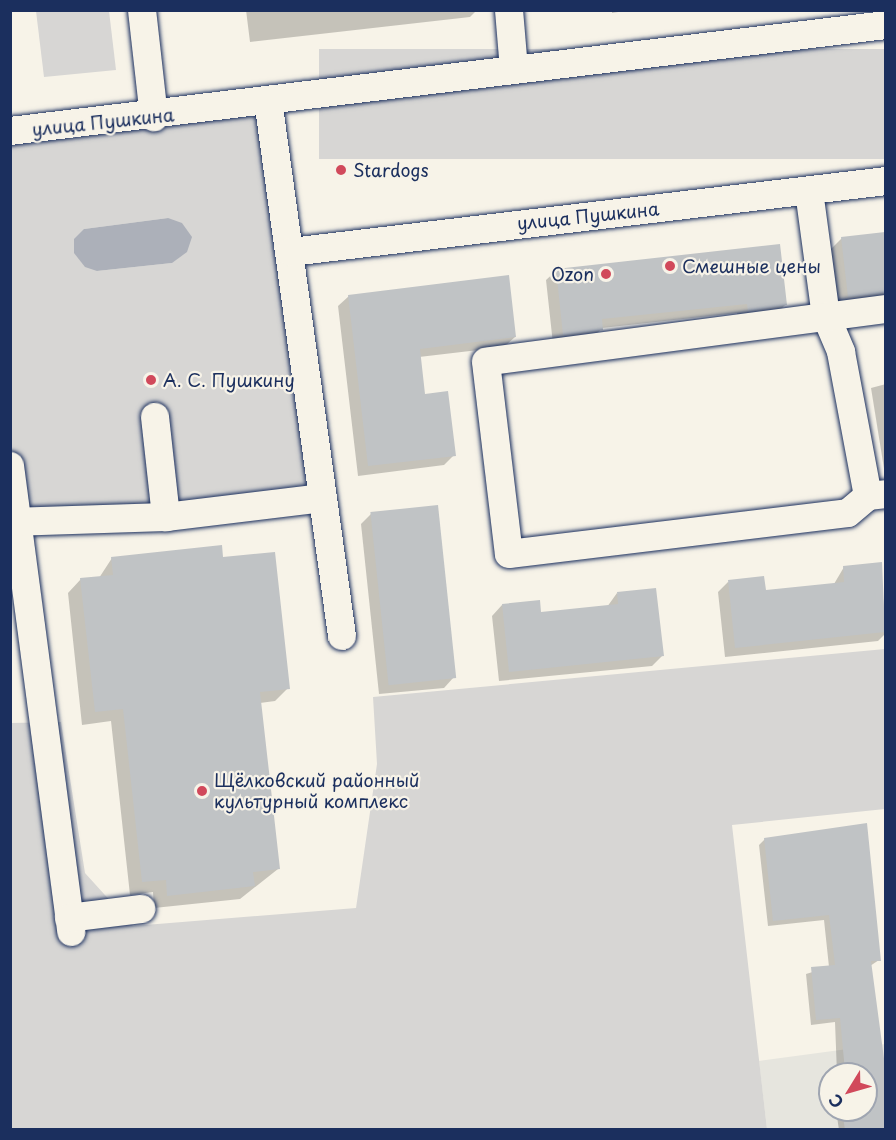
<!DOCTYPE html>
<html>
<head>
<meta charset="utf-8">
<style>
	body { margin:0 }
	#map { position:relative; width:896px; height:1140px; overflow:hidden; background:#f7f3e8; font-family:"Playpen Sans",sans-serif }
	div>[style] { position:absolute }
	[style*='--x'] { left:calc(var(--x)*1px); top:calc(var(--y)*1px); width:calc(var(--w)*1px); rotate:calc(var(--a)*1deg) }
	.built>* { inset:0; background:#e6e5de }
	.green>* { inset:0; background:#d7d6d4; transform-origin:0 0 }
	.water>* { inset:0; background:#acb0b9 }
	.shadow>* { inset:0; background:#0003 }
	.building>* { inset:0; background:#c0c3c5; transform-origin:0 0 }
	.roads { filter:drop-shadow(0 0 2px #1b2f5e) drop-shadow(0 0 2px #1b2f5e) }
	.minor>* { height:28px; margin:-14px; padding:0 14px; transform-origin:14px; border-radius:14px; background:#f7f3e8 }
	.dots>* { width:16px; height:16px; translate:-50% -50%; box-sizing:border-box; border:3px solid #f7f3e8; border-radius:50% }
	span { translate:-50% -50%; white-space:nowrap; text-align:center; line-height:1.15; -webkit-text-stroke:4.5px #f7f3e8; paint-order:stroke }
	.street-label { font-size:18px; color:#1b2f5e }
	.poi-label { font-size:18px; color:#1b2f5e }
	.left { translate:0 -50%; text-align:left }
	.right { translate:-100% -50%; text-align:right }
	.frame { position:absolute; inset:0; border:12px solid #1b2f5e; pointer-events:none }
	.north { position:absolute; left:818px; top:1062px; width:60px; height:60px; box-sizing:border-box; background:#f7f3e8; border:2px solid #9fa5b1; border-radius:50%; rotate:233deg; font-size:16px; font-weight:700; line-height:24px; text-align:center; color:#1b2f5e }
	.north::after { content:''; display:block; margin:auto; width:21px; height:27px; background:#d1495b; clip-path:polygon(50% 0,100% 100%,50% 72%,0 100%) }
</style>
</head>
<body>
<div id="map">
	<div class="built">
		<div style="clip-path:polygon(evenodd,885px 1044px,885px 1129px,767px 1129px,759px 1061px,885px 1044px,830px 1074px,866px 1074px,866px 1110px,830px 1110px,830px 1074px)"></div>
	</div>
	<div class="green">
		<div style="clip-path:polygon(36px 11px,109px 11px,116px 70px,44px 77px)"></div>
		<div style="left:885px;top:49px;width:110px;height:566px;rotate:90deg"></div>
		<div style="clip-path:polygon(evenodd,268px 100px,323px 498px,35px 524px,11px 466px,11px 131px,268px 100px,168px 218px,172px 263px,97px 271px,84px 229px,168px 218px)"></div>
		<div style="clip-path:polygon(885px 649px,885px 809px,732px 825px,767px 1129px,11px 1130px,11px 723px,61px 722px,85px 873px,133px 926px,356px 908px,377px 764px,373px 697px)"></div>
	</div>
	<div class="water">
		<div style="clip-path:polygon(168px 218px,182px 223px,192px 237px,187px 252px,172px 263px,97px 271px,85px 267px,74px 253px,74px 239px,84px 229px)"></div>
	</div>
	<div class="shadow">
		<div style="clip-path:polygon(246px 10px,477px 10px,470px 17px,250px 42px)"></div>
		<div style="clip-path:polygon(612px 10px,631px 10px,612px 13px)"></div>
		<div style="clip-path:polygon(886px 233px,886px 296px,838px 307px,831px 249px,842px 238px)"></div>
		<div style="clip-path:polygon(557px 270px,785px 305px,775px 315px,738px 320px,737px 313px,602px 328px,591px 340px,553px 344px,546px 280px)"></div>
		<div style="clip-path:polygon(349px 296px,515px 337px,504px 347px,419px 357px,424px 396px,454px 455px,444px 465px,358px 476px,338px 306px)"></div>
		<div style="clip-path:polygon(886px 384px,886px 481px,871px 388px)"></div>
		<div style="clip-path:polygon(371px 514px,454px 677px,444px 688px,379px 694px,361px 524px)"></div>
		<div style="clip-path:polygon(112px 558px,222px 559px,288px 688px,275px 701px,260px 703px,278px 869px,240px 899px,154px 908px,153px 892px,130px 895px,111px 721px,82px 725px,68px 593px,81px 579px,99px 578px)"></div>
		<div style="clip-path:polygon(880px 563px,886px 633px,878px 641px,725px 657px,718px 592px,728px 582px,765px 591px,834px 584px,844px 567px)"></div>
		<div style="clip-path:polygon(617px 593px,662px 656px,652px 666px,499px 681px,492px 616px,502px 605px,540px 614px,607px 607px)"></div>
		<div style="clip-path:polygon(765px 839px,879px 960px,870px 966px,880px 1068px,886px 1067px,886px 1130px,839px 1130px,836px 1110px,866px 1110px,866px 1074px,837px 1074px,835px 1022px,811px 1025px,806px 974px,829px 967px,824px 920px,768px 926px,759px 845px)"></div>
	</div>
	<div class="building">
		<div style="clip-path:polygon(885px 232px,885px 293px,848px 297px,841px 237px)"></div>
		<div style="clip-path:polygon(780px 244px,787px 305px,748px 311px,747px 304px,602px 319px,603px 330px,563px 335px,556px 269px)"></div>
		<div style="clip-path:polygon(509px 275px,516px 337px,420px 349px,425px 394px,448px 391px,456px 456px,368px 466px,348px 295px)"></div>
		<div style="left:438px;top:505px;width:174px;height:68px;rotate:84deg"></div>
		<div style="clip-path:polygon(222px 545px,223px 557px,275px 552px,290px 689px,260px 692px,280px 869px,253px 872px,255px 886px,167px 896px,166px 880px,142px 882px,123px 709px,95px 712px,80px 578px,113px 575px,111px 557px)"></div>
		<div style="clip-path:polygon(882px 562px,885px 632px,735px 648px,728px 580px,764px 576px,766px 590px,844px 582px,843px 566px)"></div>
		<div style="clip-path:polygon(656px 588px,664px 656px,509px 672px,502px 604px,540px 600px,541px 612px,618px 604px,617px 592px)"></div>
		<div style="clip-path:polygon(867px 823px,881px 961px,871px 961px,885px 1066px,885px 1130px,845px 1130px,842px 1110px,866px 1110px,866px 1074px,838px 1074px,845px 1071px,840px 1018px,816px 1020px,811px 967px,835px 965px,829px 915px,773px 921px,764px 838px)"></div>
	</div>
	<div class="roads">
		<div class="minor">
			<div style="--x:142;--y:10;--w:108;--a:83.6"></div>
			<div style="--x:509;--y:10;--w:59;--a:85.2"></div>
			<div style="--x:268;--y:100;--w:541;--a:82.14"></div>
			<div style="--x:10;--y:131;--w:882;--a:-6.9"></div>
			<div style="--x:809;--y:191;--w:126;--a:82.3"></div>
			<div style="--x:826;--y:316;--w:39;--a:67"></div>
			<div style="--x:841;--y:352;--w:147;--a:79.4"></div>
			<div style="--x:291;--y:252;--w:599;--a:-6.8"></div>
			<div style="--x:886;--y:309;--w:403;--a:172.5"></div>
			<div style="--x:486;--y:362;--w:193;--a:83.2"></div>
			<div style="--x:509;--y:554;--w:341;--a:-6.9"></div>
			<div style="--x:848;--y:513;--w:26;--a:-40"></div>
			<div style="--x:868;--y:496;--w:18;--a:-6"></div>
			<div style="--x:155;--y:417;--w:101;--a:83.7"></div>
			<div style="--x:10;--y:466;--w:470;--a:82.5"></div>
			<div style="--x:10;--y:522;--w:156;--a:-1.8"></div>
			<div style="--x:166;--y:517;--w:158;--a:-6.9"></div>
			<div style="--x:69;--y:918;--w:73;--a:-7.1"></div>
		</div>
	</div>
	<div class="dots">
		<div style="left:341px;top:170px;background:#d1495b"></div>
		<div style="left:670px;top:266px;background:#d1495b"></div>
		<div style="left:606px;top:274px;background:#d1495b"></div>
		<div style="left:151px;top:380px;background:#d1495b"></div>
		<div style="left:202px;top:791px;background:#d1495b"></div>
	</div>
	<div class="street-label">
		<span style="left:103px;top:122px;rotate:-6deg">улица Пушкина</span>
		<span style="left:588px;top:216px;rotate:-6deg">улица Пушкина</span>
	</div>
	<div class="poi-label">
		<span class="left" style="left:353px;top:170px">Stardogs</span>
		<span class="left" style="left:682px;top:266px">Смешные цены</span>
		<span class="right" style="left:594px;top:274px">Ozon</span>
		<span class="left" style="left:163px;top:380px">А. С. Пушкину</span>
		<span class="left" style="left:214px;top:791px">Щёлковский районный<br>культурный комплекс</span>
	</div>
	<div class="frame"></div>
	<div class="north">С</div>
</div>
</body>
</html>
